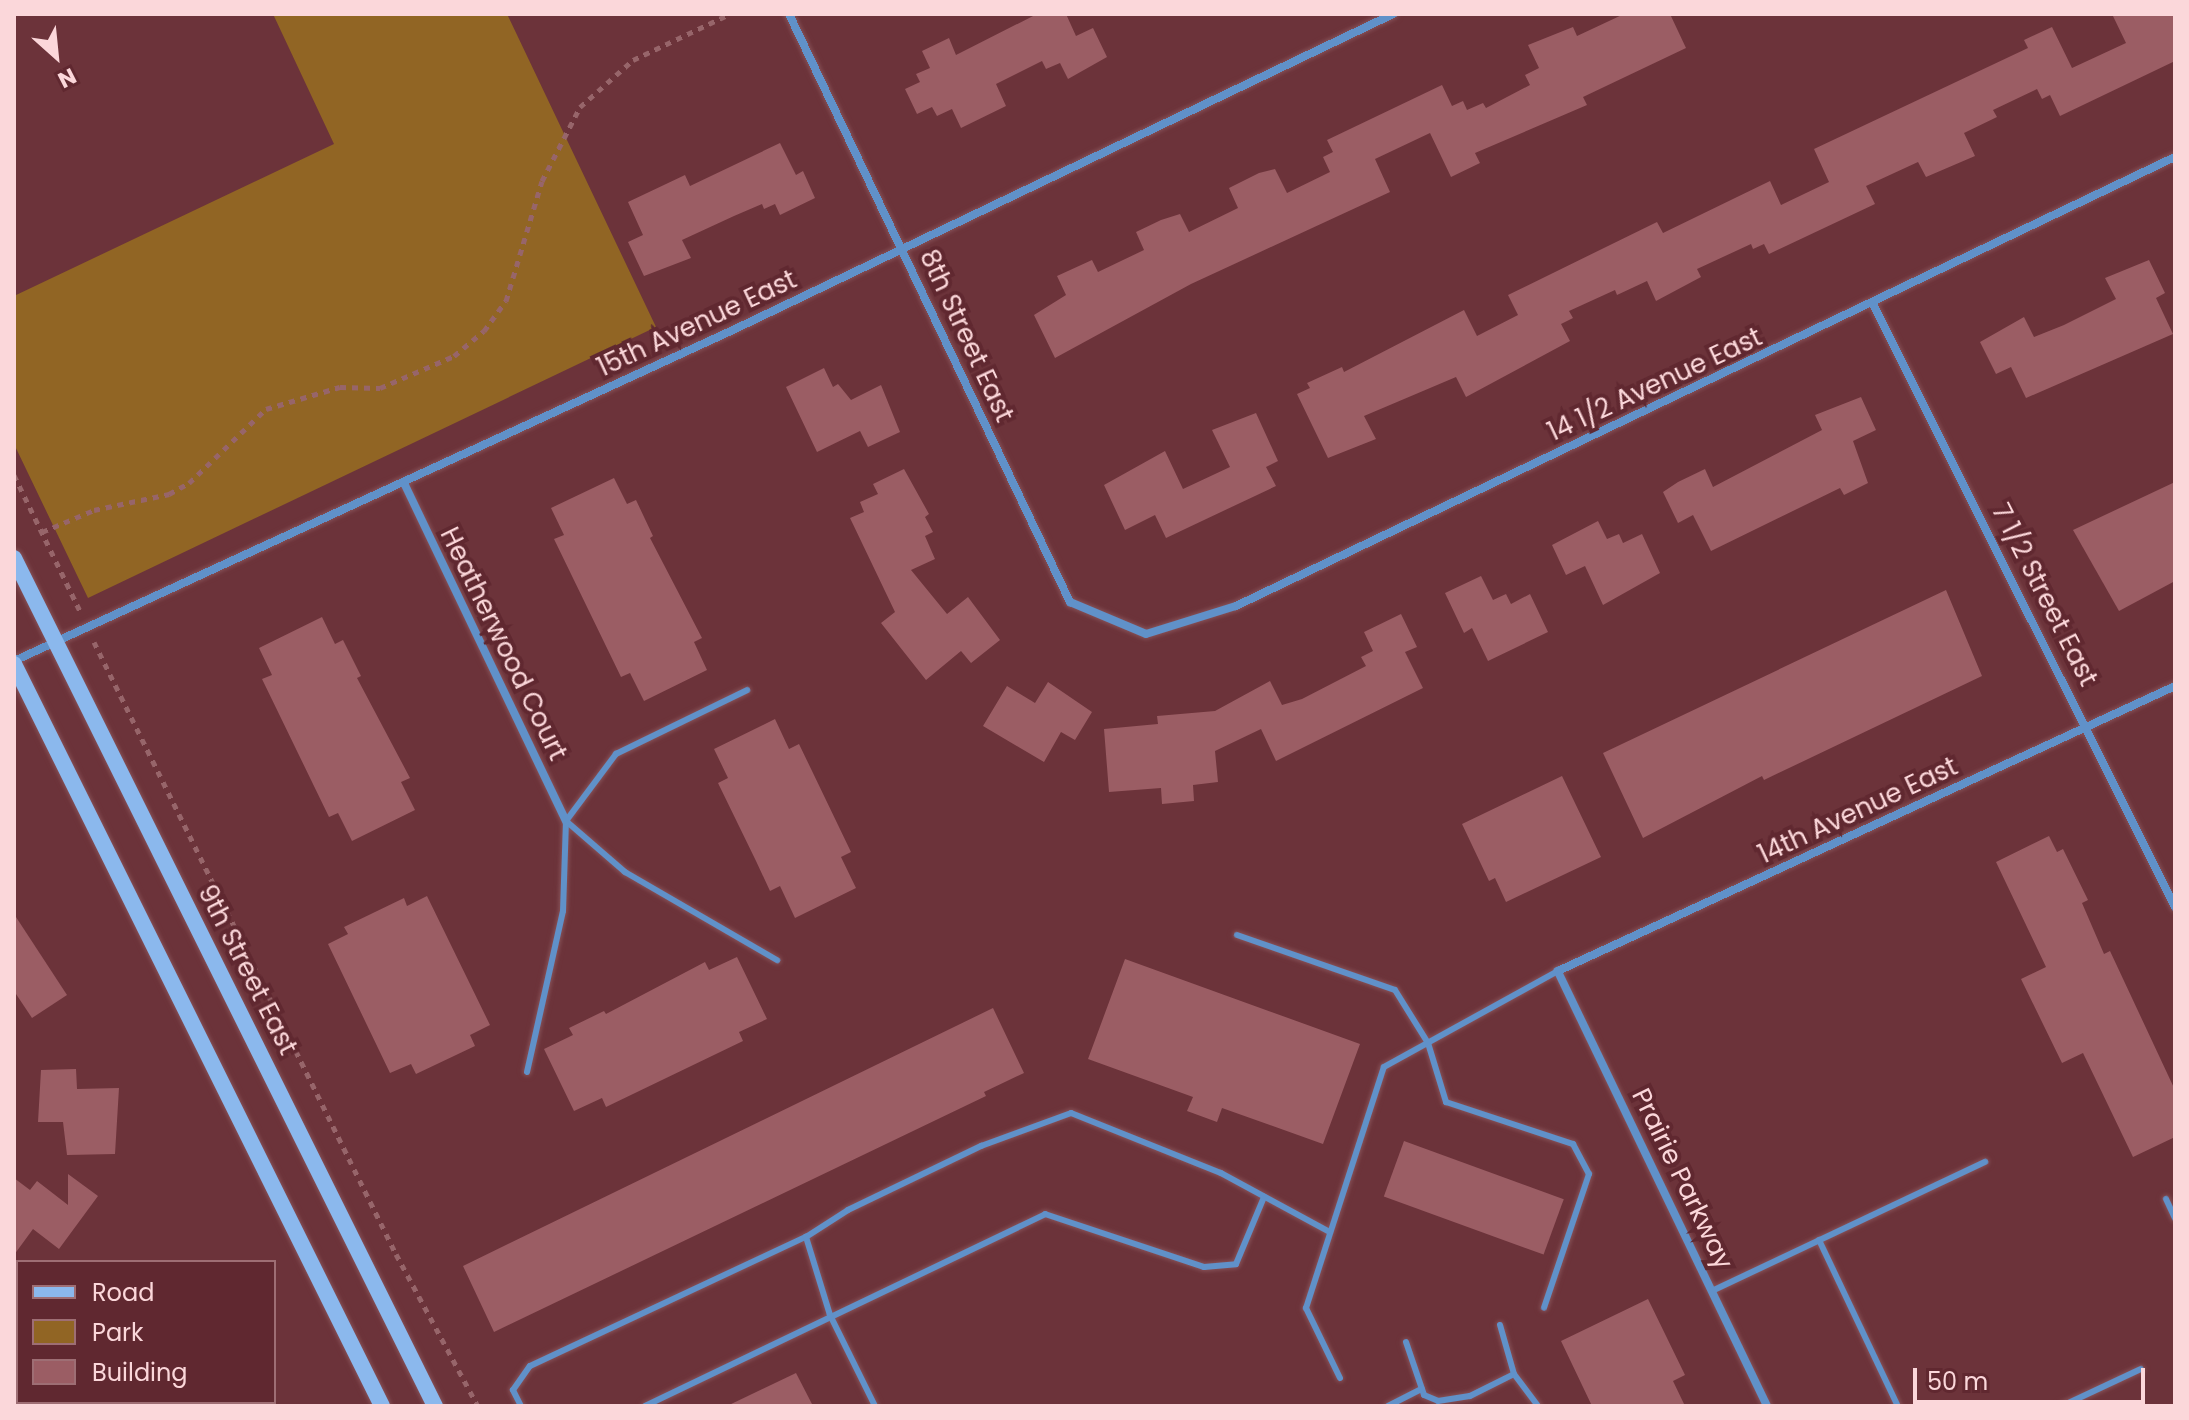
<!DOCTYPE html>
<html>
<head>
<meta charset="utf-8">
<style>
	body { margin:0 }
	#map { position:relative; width:2189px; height:1420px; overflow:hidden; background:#6c333a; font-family:Poppins,sans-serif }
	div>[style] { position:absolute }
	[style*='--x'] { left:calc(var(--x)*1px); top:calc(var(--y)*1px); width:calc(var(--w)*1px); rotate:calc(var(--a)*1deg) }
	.green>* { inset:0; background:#916524 }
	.building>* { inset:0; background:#9b5d64; transform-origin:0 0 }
	.path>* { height:5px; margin-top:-2.5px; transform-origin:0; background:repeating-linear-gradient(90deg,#97656a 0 6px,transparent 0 12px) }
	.roads { filter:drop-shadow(0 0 2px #865157) drop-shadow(0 0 2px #865157) }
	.lane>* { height:6px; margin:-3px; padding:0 3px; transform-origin:3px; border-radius:3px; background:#6091c9 }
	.street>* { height:8px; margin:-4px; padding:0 4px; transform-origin:4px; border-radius:4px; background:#6091c9 }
	.secondary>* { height:16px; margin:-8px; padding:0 8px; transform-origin:8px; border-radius:8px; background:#8bb8ed }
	span { translate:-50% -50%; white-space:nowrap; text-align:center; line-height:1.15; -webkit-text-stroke:8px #602830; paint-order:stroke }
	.street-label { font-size:26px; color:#fbd7da }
	.frame { position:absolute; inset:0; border:16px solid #fbd7da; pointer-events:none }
	.legend { position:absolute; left:16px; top:1260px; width:260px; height:144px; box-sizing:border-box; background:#602830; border:2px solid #9e6e74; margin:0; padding:10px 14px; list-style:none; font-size:24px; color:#fbd7da }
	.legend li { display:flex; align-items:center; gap:16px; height:40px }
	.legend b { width:40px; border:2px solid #9e6e74 }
	.north { position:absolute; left:16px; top:16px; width:80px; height:80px; -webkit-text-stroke:6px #602830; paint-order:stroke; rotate:153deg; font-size:22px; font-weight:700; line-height:32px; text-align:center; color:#fbd7da }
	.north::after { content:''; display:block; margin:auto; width:28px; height:36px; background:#fbd7da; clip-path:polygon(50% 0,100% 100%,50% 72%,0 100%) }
	.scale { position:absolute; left:1913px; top:1368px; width:232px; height:36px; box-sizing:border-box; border:4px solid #fbd7da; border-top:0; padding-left:10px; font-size:24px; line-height:28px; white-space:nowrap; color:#fbd7da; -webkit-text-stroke:6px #602830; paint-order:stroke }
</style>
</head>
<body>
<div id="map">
	<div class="green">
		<div style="clip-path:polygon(273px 14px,507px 14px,656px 327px,88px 598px,14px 444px,14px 296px,334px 144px)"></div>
	</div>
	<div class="building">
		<div style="clip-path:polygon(1037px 14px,1066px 14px,1076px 36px,1093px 28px,1107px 57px,1068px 79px,1060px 63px,1046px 69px,1042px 61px,996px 84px,1006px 106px,961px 128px,952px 109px,937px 116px,932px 107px,917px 114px,905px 89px,920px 82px,916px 74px,930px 68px,922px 51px,949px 38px,956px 55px)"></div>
		<div style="clip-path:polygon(1624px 14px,1670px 14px,1686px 48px,1583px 97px,1587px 105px,1475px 153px,1480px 163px,1451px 177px,1430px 133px,1375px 159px,1390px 192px,1191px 284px,1055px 358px,1034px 315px,1066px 295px,1057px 276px,1092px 260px,1098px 272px,1144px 250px,1136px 232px,1161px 220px,1180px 214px,1189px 232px,1238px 208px,1229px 188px,1259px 173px,1275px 169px,1287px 193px,1330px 172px,1323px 157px,1333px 152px,1327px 140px,1442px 85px,1452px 106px,1463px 101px,1467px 110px,1483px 103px,1486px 108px,1530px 85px,1525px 75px,1539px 68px,1528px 45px,1573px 27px,1577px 36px)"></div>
		<div style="clip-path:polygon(2112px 14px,2175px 14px,2175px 61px,2060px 116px,2050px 95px,2042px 99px,2037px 89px,1993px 110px,1997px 117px,1964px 133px,1975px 156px,1926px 177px,1918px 162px,1866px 186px,1875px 204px,1769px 254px,1764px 244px,1753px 249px,1751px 244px,1697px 269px,1701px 277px,1656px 301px,1647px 281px,1617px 295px,1615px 290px,1569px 311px,1573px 318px,1561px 324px,1570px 341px,1466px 397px,1456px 377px,1364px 416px,1376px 439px,1328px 458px,1297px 394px,1310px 388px,1307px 383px,1342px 367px,1344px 372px,1464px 310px,1477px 336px,1518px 315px,1508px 295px,1657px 222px,1663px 233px,1770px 181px,1781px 205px,1829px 182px,1814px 149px,2028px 48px,2024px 40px,2052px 27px,2072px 68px,2126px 43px)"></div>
		<div style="clip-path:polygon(780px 143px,796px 175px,803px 171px,815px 198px,780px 215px,775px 204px,764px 209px,762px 204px,734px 216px,682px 240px,691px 258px,644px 276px,628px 242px,643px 235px,628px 202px,685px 175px,690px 186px)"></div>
		<div style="clip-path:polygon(2149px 260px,2165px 293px,2156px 298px,2173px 334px,2026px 398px,2011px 367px,1996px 374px,1980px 342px,2024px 317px,2034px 337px,2064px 325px,2116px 299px,2105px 278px)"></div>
		<div style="clip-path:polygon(824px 368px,833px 387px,838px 384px,851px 400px,881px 385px,900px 432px,868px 447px,860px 431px,817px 452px,786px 387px)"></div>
		<div style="clip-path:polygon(1861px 397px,1876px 430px,1853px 441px,1868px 483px,1844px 495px,1840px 488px,1711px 551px,1693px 515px,1678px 523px,1663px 492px,1678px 482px,1705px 469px,1713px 487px,1822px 430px,1815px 415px)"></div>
		<div style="clip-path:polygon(1256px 413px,1278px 461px,1266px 467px,1276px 486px,1166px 538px,1155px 515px,1125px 530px,1104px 485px,1165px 451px,1183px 489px,1230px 467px,1212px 430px)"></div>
		<div style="clip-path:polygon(904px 469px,929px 514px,925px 517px,933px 532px,925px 536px,935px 559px,911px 570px,947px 614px,968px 597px,1000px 640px,971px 663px,961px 651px,926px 680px,881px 623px,895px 612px,850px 518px,864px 512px,860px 502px,878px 494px,873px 484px)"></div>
		<div style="clip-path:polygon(614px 478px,627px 504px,636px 500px,653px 536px,650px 538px,702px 638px,694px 642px,707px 670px,644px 701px,630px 673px,621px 677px,554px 539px,564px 535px,551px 508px)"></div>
		<div style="clip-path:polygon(2175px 482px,2175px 581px,2119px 611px,2073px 530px)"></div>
		<div style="clip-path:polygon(1598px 521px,1607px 539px,1619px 534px,1623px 543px,1642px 534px,1660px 573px,1603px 605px,1585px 566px,1566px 575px,1552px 545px)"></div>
		<div style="clip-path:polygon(1481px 576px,1493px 600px,1506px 594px,1511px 604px,1530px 594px,1548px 632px,1488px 661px,1472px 628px,1464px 633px,1445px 593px)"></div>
		<div style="clip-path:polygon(1946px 590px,1982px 676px,1764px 780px,1762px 776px,1643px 838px,1603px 753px)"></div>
		<div style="clip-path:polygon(1401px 614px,1417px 647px,1405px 652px,1423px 688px,1276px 761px,1261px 729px,1215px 751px,1218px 782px,1193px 785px,1194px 801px,1162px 804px,1161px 788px,1109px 792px,1104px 729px,1158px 724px,1157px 716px,1215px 711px,1270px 681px,1282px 705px,1302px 699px,1366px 666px,1361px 657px,1373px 651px,1364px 632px)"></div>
		<div style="clip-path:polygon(322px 617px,335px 644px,343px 640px,361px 676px,357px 678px,410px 778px,401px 782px,415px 810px,352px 841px,338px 813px,329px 817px,262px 679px,272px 675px,259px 648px)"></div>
		<div style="clip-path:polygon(1048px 682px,1092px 712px,1075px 740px,1061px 732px,1044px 762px,983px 726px,1007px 686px,1035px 703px)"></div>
		<div style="clip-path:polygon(775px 719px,789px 749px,799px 744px,813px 773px,851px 852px,841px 857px,856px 888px,795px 918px,780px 886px,770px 891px,756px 861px,718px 783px,728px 778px,714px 749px)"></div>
		<div style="clip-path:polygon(1562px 776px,1601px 857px,1506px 902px,1495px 878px,1489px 881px,1462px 824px)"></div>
		<div style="clip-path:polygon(2049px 836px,2057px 852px,2063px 849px,2088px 900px,2082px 903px,2104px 954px,2110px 951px,2175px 1090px,2175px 1137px,2133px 1157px,2083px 1053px,2062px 1063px,2021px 979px,2046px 967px,1996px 862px)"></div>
		<div style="clip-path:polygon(427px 896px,490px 1025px,470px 1035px,475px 1046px,416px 1074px,411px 1064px,390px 1073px,328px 944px,348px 934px,344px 927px,404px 898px,407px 906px)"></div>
		<div style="clip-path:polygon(14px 914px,67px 995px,32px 1018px,14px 991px)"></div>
		<div style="clip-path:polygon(737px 957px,767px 1019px,739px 1032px,743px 1041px,606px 1107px,602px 1098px,574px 1111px,544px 1049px,573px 1035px,569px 1028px,604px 1011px,606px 1014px,705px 962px,709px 970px)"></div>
		<div style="clip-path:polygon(1125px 959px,1360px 1044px,1323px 1144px,1222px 1108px,1217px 1122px,1187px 1111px,1193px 1097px,1088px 1059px)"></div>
		<div style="clip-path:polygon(993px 1008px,1024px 1073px,984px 1092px,986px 1096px,494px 1332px,463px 1266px)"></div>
		<div style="clip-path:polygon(76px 1069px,77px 1089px,119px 1088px,115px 1154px,67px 1155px,63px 1122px,38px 1122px,41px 1070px)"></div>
		<div style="left:1404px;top:1141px;width:170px;height:59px;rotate:20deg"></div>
		<div style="clip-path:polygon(68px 1174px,98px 1196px,59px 1249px,33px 1229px,14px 1255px,14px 1178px,30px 1190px,37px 1181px,68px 1205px)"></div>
		<div style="clip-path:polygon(1648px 1299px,1685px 1375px,1673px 1381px,1685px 1406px,1592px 1406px,1561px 1341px)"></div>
		<div style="clip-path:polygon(796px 1373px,813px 1406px,727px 1406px)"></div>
	</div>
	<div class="path">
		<div style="--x:14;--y:475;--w:151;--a:64.1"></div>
		<div style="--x:42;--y:532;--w:56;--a:-22.9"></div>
		<div style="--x:94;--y:510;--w:77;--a:-12"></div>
		<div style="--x:169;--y:494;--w:23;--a:-29"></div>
		<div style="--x:189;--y:483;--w:107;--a:-43.9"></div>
		<div style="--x:266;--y:409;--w:77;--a:-16.6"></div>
		<div style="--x:340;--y:387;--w:40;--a:1.4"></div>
		<div style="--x:380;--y:388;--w:81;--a:-23.4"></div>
		<div style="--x:454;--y:356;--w:39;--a:-40"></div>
		<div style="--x:484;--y:331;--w:37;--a:-54"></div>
		<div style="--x:506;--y:301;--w:125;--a:-73.3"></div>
		<div style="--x:542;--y:181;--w:83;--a:-62.8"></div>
		<div style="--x:580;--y:107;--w:71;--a:-41.6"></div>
		<div style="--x:633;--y:60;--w:107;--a:-25.4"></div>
		<div style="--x:94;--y:642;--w:682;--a:63.74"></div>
		<div style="--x:396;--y:1254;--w:173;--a:61.7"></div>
	</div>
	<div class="roads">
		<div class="lane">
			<div style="--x:566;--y:821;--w:78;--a:40.8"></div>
			<div style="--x:625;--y:872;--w:176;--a:30.1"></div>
			<div style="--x:1237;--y:935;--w:167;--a:19.2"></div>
			<div style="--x:1395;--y:990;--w:62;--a:58.1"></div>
			<div style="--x:1428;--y:1043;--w:62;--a:73"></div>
			<div style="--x:1446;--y:1102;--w:134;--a:18.3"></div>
			<div style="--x:1573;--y:1144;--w:34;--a:62"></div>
			<div style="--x:1589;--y:1174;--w:141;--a:108.6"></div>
			<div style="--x:527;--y:1072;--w:165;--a:-77.4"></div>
			<div style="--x:563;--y:911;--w:90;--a:-88.1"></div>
			<div style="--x:566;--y:821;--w:84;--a:-53.3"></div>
			<div style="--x:616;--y:754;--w:146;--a:-26"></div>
			<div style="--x:2166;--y:1199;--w:21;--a:65"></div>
			<div style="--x:1819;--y:1240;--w:184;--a:64.6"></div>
			<div style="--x:1714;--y:1290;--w:300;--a:-25.3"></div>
			<div style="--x:1406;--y:1342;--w:56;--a:71.2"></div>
			<div style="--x:1424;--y:1395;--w:15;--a:23"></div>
			<div style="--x:1438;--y:1401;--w:32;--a:-9"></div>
			<div style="--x:1470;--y:1396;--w:49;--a:-26.6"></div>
			<div style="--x:1514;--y:1374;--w:51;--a:-105.9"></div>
			<div style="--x:1514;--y:1374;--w:40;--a:53"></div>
			<div style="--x:1340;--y:1378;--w:78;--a:-115.9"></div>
			<div style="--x:1306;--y:1308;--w:253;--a:-72.1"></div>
			<div style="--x:1384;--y:1067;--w:199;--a:-28.9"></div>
			<div style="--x:192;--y:1402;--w:4;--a:63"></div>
			<div style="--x:52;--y:1406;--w:6;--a:-39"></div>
			<div style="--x:521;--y:1406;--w:18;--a:-117"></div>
			<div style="--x:513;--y:1390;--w:29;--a:-55"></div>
			<div style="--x:530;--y:1366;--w:305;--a:-25.1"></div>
			<div style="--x:645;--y:1406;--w:444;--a:-25.6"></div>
			<div style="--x:1045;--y:1214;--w:168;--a:18.4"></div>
			<div style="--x:1204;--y:1267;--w:32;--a:-5"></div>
			<div style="--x:1236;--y:1264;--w:73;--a:-67.3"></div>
			<div style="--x:875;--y:1406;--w:102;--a:-116.3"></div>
			<div style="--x:830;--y:1315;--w:82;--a:-107.1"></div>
			<div style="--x:806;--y:1237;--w:50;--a:-32.7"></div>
			<div style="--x:848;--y:1210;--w:148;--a:-25.7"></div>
			<div style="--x:981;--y:1146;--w:96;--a:-20.1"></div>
			<div style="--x:1071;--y:1113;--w:162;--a:21.8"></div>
			<div style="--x:1221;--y:1173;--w:122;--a:28.5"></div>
			<div style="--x:1388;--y:1406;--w:38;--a:-27"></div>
			<div style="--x:2062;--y:1406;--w:87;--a:-25.1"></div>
		</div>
		<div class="street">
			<div style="--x:789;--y:14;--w:652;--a:64.46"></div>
			<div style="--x:1070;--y:602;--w:82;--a:22.8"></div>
			<div style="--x:1146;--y:634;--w:94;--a:-17.3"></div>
			<div style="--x:1236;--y:606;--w:1041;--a:-25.56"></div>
			<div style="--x:1873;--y:304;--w:674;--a:63.4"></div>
			<div style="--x:404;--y:483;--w:375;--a:64.4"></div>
			<div style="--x:14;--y:661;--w:792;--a:-24.72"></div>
			<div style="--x:733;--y:330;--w:732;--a:-25.58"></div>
			<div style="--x:1767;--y:1406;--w:483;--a:-115.7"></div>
			<div style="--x:1558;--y:971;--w:680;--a:-24.79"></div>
		</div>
		<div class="secondary">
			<div style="--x:14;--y:558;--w:947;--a:63.6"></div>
			<div style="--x:14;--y:664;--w:828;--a:63.62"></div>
		</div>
	</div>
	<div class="street-label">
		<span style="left:697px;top:324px;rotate:-25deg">15th Avenue East</span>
		<span style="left:966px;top:336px;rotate:65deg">8th Street East</span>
		<span style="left:1655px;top:385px;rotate:-25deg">14 1/2 Avenue East</span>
		<span style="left:2044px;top:595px;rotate:63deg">7 1/2 Street East</span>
		<span style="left:503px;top:644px;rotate:64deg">Heatherwood Court</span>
		<span style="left:1858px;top:811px;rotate:-25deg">14th Avenue East</span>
		<span style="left:247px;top:970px;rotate:63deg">9th Street East</span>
		<span style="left:1682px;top:1179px;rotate:64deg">Prairie Parkway</span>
	</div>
	<div class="frame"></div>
	<ul class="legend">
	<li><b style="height:10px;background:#8bb8ed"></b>Road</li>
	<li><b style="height:22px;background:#916524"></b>Park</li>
	<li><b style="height:22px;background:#9b5d64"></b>Building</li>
	</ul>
	<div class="north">N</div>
	<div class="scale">50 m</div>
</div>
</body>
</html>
